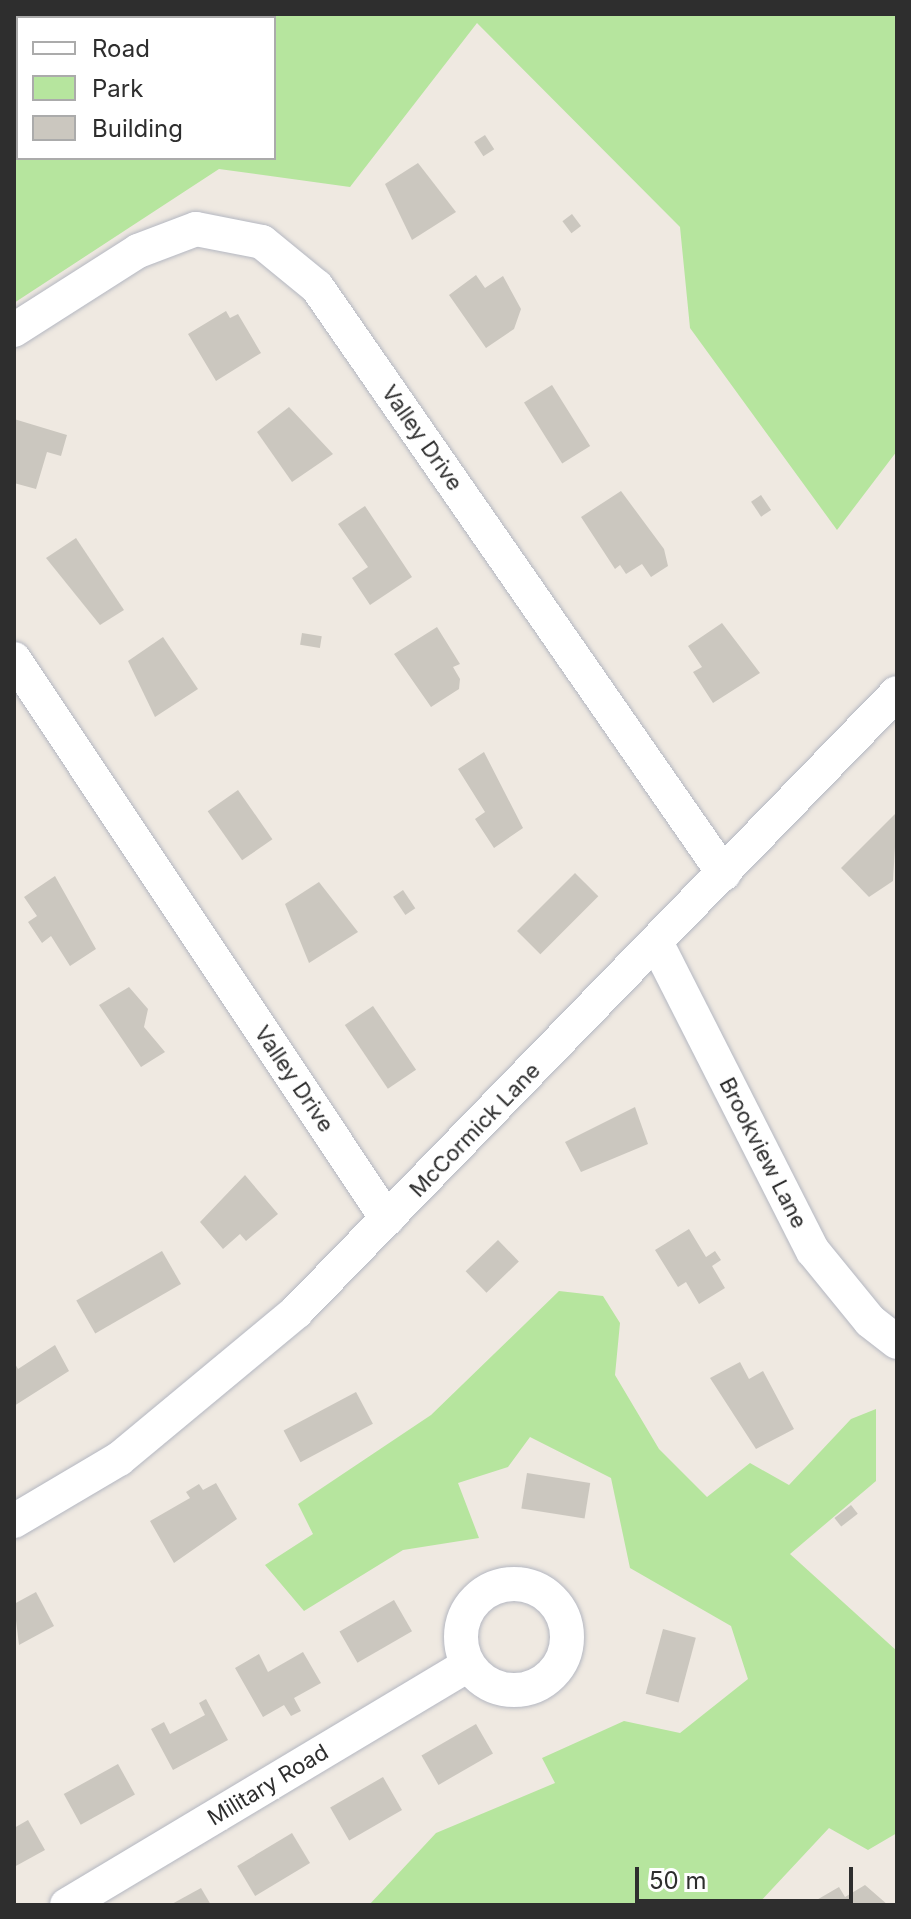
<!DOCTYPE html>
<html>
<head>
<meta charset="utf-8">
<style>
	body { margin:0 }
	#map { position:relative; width:911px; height:1919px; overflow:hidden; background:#efe9e1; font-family:Inter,sans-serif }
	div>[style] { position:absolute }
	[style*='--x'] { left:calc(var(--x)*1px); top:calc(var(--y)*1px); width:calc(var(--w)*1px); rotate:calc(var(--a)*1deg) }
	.green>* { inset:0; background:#b6e59e }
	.building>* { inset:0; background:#cbc7bf; transform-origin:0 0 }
	.roads { filter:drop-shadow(0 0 2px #b4b7c1) drop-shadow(0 0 2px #b4b7c1) }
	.minor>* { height:34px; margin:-17px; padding:0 17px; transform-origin:17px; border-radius:17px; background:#fff }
	.minor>.ring { margin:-17px; padding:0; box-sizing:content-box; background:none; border:34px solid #fff; border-radius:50% }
	span { translate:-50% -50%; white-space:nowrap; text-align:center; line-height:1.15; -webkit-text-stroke:7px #fff; paint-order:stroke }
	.street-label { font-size:22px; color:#2e2e2e }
	.frame { position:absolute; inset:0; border:16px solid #2e2e2e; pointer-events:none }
	.legend { position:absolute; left:16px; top:16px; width:260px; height:144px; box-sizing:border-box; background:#fff; border:2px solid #ababab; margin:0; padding:10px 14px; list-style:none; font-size:24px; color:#2e2e2e }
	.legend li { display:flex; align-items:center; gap:16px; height:40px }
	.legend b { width:40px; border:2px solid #ababab }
	.scale { position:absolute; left:635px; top:1867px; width:218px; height:36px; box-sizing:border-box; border:4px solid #2e2e2e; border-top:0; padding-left:10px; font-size:24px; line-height:28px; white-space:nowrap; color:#2e2e2e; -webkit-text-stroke:6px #fff; paint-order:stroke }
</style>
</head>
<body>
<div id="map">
	<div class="green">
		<div style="clip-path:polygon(evenodd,14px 14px,897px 14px,897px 451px,837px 530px,690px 328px,680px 227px,477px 23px,350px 187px,219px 169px,14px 303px,14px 14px,18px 18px,274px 18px,274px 158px,18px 158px,18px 18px)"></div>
		<div style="clip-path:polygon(559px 1291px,603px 1296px,620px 1323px,615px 1375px,659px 1449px,707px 1497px,750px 1463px,789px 1485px,851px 1419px,876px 1409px,876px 1481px,790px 1554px,897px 1651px,897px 1833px,868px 1850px,829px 1828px,757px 1905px,369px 1905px,436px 1833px,555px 1783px,542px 1758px,624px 1721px,680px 1733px,748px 1679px,731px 1626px,630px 1568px,611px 1478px,530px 1437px,508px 1467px,458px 1483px,479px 1538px,403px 1550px,304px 1611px,265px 1565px,313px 1534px,298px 1504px,431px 1415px)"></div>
	</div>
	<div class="building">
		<div style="left:485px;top:135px;width:17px;height:13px;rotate:57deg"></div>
		<div style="clip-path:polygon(418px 163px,456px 212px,412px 240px,385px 184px)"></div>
		<div style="left:572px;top:214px;width:15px;height:12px;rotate:53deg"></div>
		<div style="clip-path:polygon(476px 275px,485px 288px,503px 276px,521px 309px,514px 329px,486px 348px,449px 295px)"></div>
		<div style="clip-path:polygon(226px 311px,230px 318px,238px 314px,261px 353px,216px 381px,188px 334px)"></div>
		<div style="left:552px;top:385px;width:72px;height:33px;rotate:58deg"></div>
		<div style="clip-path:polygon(289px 407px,333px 454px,292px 482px,257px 432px)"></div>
		<div style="clip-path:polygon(14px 419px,67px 435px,61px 456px,47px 452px,36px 489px,14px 483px)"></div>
		<div style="clip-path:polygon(621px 491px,664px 549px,668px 566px,651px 577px,642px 564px,626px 574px,620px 565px,615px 569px,581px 517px)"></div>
		<div style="left:761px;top:495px;width:18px;height:12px;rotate:56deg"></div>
		<div style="clip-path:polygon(365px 506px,412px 577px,370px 605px,352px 578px,368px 567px,338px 524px)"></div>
		<div style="clip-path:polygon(76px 538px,124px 610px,100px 625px,46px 558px)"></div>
		<div style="clip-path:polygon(722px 623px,760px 673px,713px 703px,693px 672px,702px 667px,688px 646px)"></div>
		<div style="clip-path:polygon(437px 627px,460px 664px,453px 667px,460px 679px,459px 689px,431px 707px,394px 654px)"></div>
		<div style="left:302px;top:633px;width:20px;height:12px;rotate:9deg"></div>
		<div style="clip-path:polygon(163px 637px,198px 689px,155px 717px,128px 661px)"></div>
		<div style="clip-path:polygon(484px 752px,523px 828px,494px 848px,475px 819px,485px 812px,458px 769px)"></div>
		<div style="left:238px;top:790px;width:60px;height:37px;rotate:55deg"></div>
		<div style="clip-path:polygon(897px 812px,893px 881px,869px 897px,841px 868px)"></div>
		<div style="left:575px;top:873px;width:33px;height:82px;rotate:45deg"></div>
		<div style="clip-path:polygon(55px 876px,96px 949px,70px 966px,51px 936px,42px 943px,28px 922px,37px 916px,24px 897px)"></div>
		<div style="clip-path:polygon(319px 882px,358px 932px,309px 963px,285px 904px)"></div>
		<div style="left:403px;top:890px;width:22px;height:12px;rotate:56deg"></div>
		<div style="clip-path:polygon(129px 987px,148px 1009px,144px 1027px,165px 1052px,141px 1067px,99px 1005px)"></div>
		<div style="left:373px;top:1006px;width:77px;height:34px;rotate:56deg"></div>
		<div style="clip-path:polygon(635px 1107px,648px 1144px,581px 1172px,565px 1142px)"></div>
		<div style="clip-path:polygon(245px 1175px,278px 1214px,246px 1241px,240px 1234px,223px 1249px,200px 1222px)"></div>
		<div style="clip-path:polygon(689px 1229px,706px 1257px,715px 1251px,721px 1260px,712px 1266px,725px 1288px,699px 1304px,686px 1282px,678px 1287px,655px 1250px)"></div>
		<div style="left:498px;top:1240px;width:30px;height:45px;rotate:46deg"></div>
		<div style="left:162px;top:1251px;width:38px;height:99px;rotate:60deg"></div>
		<div style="clip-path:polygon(55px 1345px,69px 1371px,14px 1406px,14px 1362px,18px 1369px)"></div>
		<div style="clip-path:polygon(740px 1362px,749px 1379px,763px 1371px,794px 1429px,756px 1449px,710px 1378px)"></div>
		<div style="left:356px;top:1392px;width:36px;height:82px;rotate:62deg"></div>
		<div style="left:527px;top:1473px;width:64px;height:36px;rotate:9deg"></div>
		<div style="clip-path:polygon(216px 1483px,237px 1519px,174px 1563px,150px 1521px,190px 1498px,186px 1492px,199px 1484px,203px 1490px)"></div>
		<div style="left:851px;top:1505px;width:11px;height:21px;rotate:52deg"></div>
		<div style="clip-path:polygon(36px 1592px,54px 1626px,19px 1645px,14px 1604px)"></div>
		<div style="left:394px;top:1600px;width:36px;height:63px;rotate:60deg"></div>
		<div style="left:663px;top:1629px;width:34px;height:67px;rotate:15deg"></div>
		<div style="clip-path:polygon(303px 1652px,321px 1683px,294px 1698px,301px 1711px,291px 1716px,284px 1705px,263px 1717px,235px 1668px,259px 1654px,268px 1672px)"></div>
		<div style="clip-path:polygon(206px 1699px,228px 1740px,173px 1770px,151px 1729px,164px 1722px,170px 1734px,205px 1715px,199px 1703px)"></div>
		<div style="left:476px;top:1724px;width:34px;height:63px;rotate:60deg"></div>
		<div style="left:118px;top:1764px;width:35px;height:62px;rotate:61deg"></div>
		<div style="left:383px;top:1777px;width:38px;height:61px;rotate:60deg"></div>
		<div style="clip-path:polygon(28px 1820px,45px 1850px,14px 1867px,14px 1828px)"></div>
		<div style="left:292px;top:1833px;width:35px;height:64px;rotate:59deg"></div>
		<div style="clip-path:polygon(865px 1885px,888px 1905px,808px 1905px,839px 1887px,845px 1897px)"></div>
		<div style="clip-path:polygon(201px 1888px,211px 1905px,170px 1905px)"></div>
	</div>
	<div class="roads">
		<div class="minor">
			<div style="--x:14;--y:330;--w:147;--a:-32.5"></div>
			<div style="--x:138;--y:251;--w:62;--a:-20.8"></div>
			<div style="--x:196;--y:229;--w:67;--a:11.1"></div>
			<div style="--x:262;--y:242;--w:71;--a:39.3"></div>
			<div style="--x:317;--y:287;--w:714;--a:55.26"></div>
			<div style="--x:14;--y:659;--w:673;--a:56.33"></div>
			<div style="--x:657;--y:944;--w:344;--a:63.1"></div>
			<div style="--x:813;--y:1251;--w:90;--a:50.8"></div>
			<div style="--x:870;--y:1321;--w:34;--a:38"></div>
			<div style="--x:14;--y:1521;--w:122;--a:-30.6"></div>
			<div style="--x:119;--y:1459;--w:231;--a:-39.7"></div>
			<div style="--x:297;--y:1311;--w:861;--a:-45.85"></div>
			<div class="ring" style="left:461px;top:1584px;width:72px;height:72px"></div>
			<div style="--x:67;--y:1905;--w:467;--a:-30.9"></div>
		</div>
	</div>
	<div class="street-label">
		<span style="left:422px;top:438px;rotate:55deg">Valley Drive</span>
		<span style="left:294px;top:1079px;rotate:56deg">Valley Drive</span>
		<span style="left:475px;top:1130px;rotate:-46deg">McCormick Lane</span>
		<span style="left:763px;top:1153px;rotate:63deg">Brookview Lane</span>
		<span style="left:268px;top:1785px;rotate:-31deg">Military Road</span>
	</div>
	<div class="frame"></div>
	<ul class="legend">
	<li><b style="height:10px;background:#fff"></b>Road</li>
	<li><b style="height:22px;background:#b6e59e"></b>Park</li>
	<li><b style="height:22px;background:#cbc7bf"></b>Building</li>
	</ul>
	<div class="scale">50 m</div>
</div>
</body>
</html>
